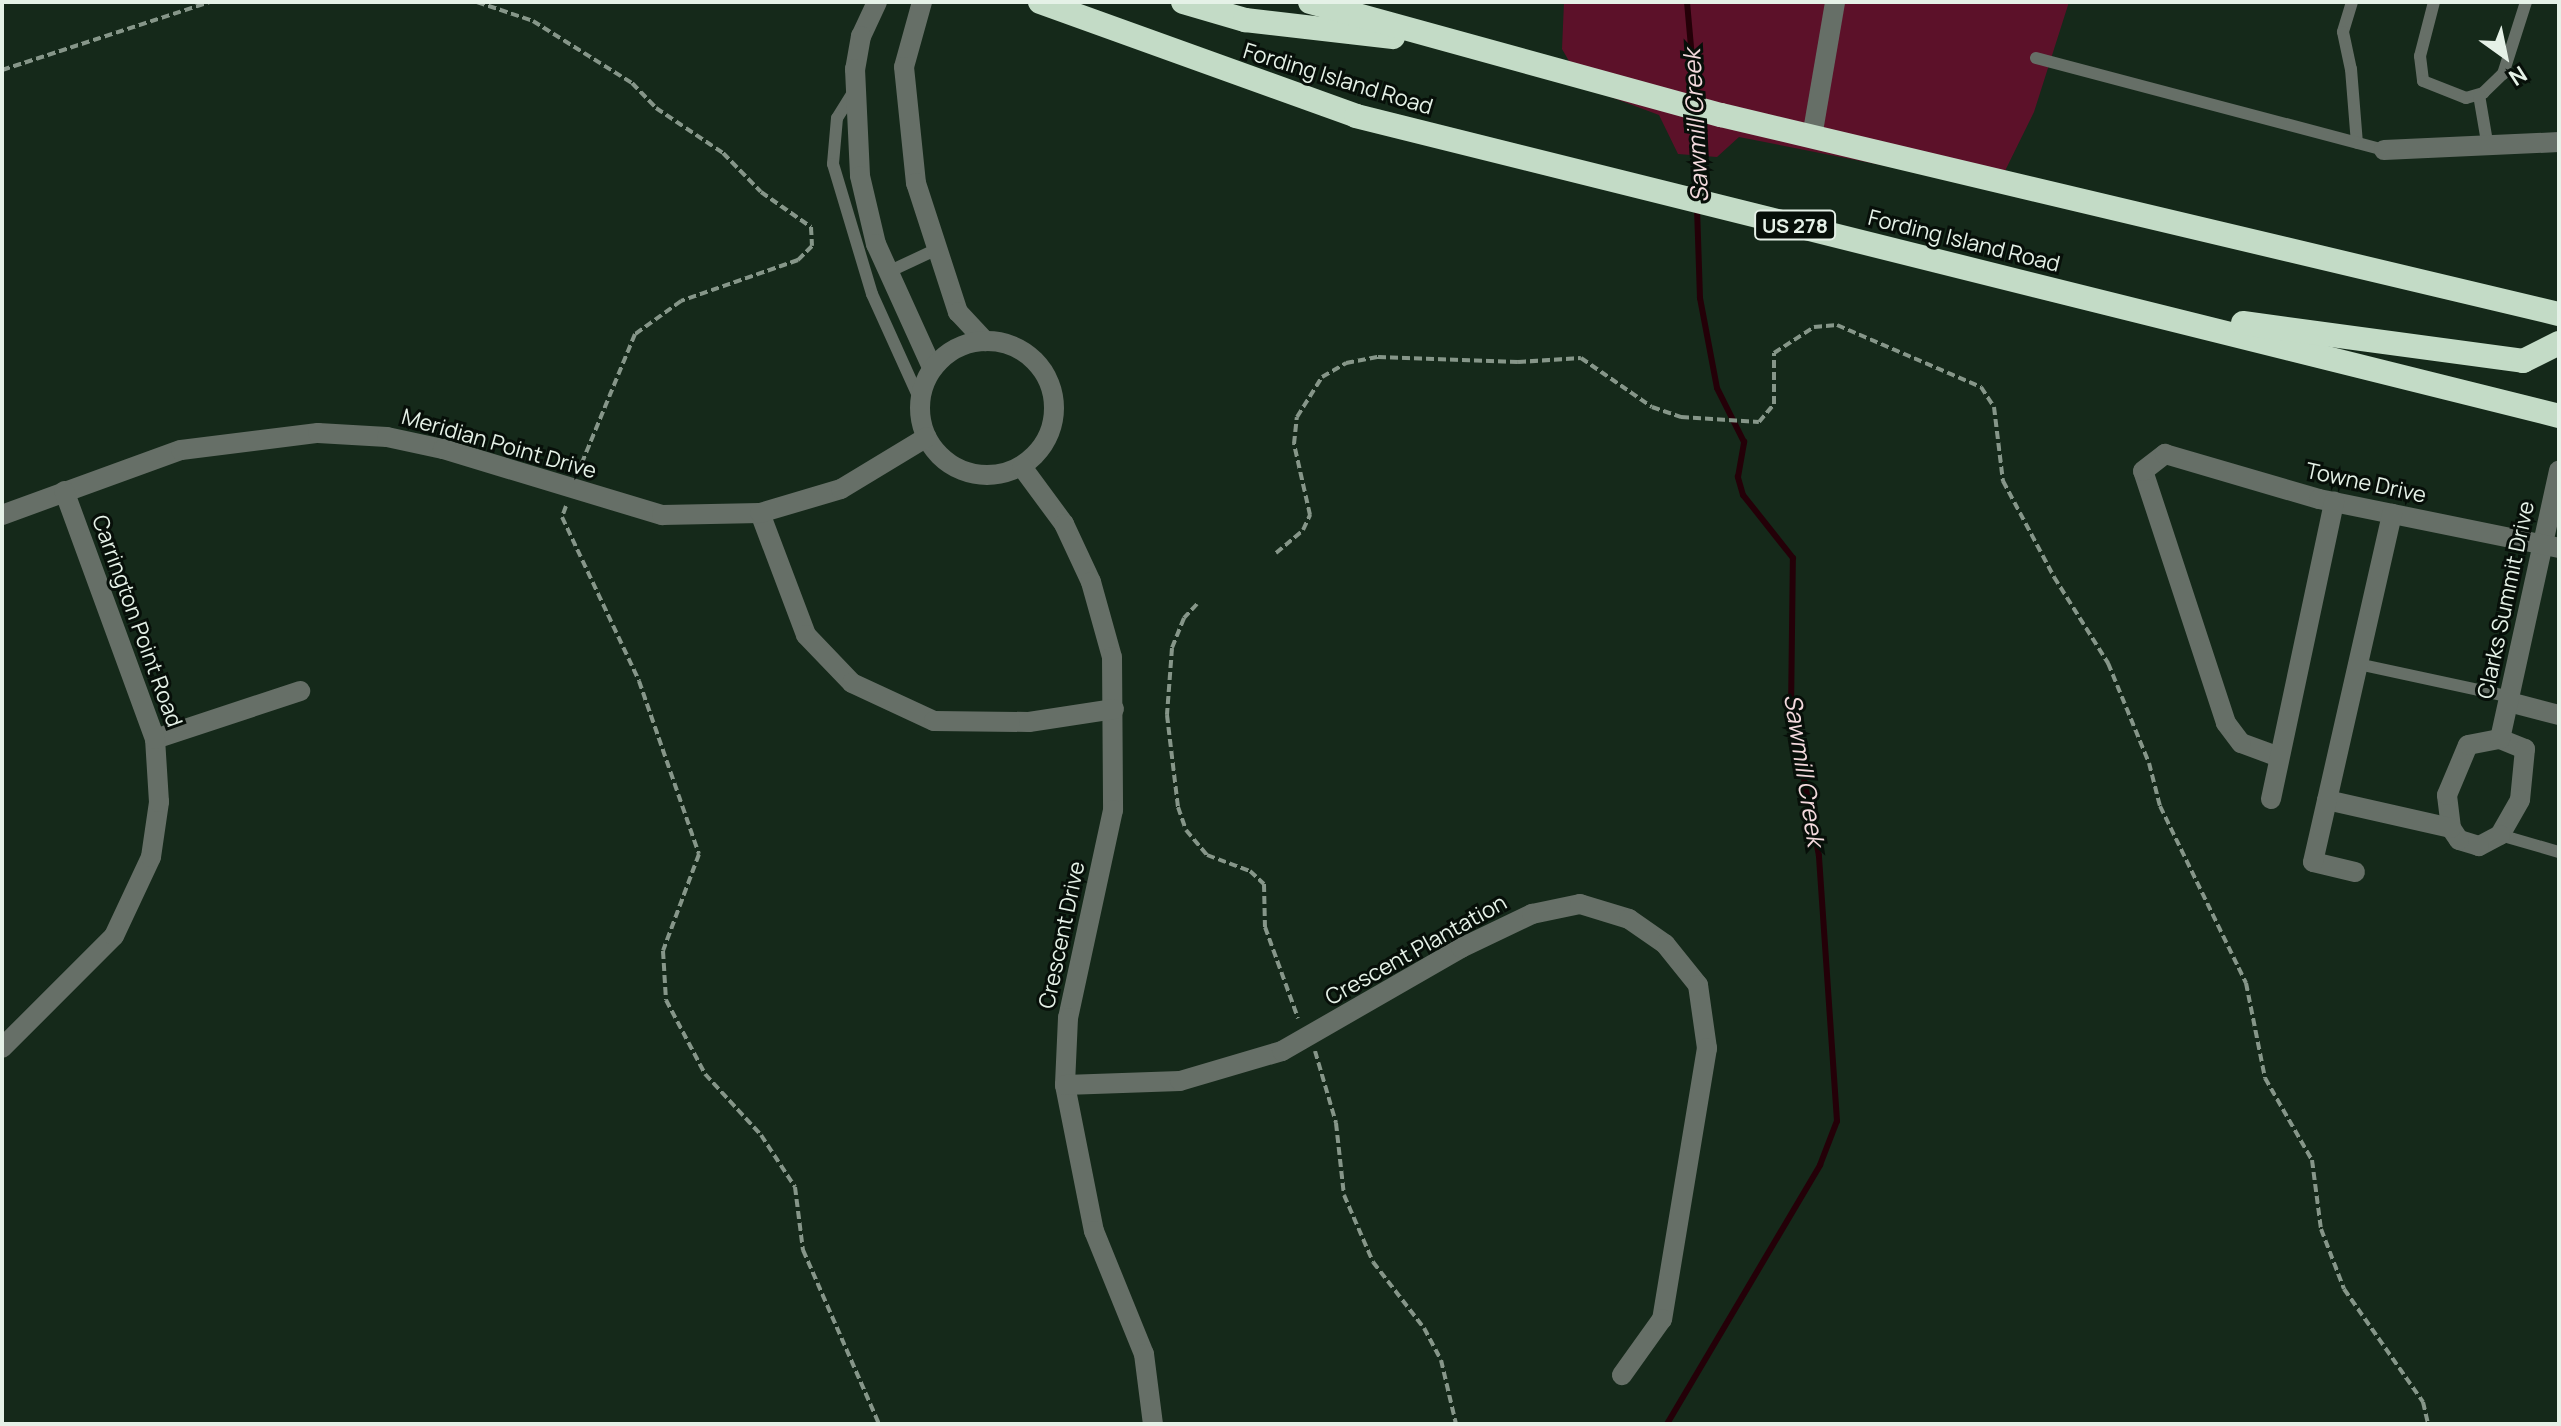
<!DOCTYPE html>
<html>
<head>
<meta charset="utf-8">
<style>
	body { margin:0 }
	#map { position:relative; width:2561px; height:1426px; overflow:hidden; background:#15291a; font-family:Manrope,sans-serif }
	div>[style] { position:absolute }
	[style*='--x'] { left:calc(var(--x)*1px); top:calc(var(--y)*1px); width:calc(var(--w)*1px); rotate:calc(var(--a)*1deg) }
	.green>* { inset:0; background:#5c1129 }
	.stream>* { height:6px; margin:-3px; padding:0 3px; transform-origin:3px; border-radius:3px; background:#240008 }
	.path>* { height:4px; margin-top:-2px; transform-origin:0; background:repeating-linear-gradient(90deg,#869689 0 8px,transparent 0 12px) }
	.lane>* { height:12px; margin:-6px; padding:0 6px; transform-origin:6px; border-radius:6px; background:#666f67 }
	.street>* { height:20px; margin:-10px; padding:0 10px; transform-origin:10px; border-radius:10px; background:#666f67 }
	.street>.ring { margin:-10px; padding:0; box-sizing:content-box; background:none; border:20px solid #666f67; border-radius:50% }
	.highway>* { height:24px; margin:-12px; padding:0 12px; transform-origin:12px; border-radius:12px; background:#c3dbc6 }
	span { translate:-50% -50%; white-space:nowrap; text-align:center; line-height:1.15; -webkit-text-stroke:6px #070f09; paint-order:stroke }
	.shield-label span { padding:2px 6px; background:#070f09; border:2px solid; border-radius:6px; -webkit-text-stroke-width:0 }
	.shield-label { font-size:20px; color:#e5f1e7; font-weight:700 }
	.street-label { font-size:22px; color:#e5f1e7 }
	.water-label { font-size:24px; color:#f3d9dd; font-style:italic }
	.frame { position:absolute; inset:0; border:4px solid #e5f1e7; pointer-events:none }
	.north { position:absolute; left:2465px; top:16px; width:80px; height:80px; -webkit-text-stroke:6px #070f09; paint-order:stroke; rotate:147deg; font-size:22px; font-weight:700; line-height:32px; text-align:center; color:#e5f1e7 }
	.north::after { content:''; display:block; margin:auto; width:28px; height:36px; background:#e5f1e7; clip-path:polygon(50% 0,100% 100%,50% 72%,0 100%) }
</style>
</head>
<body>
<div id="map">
	<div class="green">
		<div style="clip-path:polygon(1564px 2px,2069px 2px,2034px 112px,2002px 177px,1988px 186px,1739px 137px,1717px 157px,1678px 154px,1659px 115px,1584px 87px,1562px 49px)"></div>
	</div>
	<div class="stream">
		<div style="--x:1687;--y:2;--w:100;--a:84.9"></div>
		<div style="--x:1696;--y:194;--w:81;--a:-89.3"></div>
		<div style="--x:1667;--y:1424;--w:301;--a:-59.4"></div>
		<div style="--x:1820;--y:1165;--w:47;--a:-68.9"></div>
		<div style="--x:1837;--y:1121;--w:266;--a:-93.9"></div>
		<div style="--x:1819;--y:856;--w:147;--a:-101"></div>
		<div style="--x:1791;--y:712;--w:154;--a:-89.3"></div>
		<div style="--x:1793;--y:558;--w:80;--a:-128.4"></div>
		<div style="--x:1743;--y:495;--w:19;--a:-106"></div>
		<div style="--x:1738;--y:477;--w:36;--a:-80"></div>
		<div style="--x:1744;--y:442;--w:60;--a:-116.6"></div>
		<div style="--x:1717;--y:388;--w:92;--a:-100.7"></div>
		<div style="--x:1700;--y:298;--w:89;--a:-91.9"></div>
	</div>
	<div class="path">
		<div style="--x:477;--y:2;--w:59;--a:18.7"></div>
		<div style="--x:533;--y:21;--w:117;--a:32.1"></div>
		<div style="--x:632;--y:83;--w:35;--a:46"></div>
		<div style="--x:656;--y:108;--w:81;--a:33.9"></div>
		<div style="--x:723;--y:153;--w:54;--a:45.7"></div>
		<div style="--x:761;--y:192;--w:61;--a:35"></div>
		<div style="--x:811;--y:227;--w:19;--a:87"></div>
		<div style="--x:812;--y:246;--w:20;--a:135"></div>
		<div style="--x:798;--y:260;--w:124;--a:160.7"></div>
		<div style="--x:681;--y:301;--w:57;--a:144.3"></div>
		<div style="--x:635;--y:334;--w:149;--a:112.4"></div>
		<div style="--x:2;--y:70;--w:219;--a:-18.1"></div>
		<div style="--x:566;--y:506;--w:12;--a:110"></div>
		<div style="--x:562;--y:517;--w:181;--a:64.8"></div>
		<div style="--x:639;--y:681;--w:183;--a:70.9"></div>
		<div style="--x:699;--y:854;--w:103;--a:110.4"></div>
		<div style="--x:663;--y:951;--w:49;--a:86.5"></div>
		<div style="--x:666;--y:1000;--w:84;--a:62.2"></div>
		<div style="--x:705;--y:1074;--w:83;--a:47.4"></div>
		<div style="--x:761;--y:1135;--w:62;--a:56.8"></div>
		<div style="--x:795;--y:1187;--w:64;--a:82.8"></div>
		<div style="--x:803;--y:1250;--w:190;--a:66.4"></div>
		<div style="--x:1276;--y:553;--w:35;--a:-40"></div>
		<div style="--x:1303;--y:530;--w:17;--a:-65"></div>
		<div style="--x:1310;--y:515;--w:73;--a:-102.7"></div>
		<div style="--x:1294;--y:444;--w:27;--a:-84"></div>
		<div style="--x:1297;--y:417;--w:47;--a:-58"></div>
		<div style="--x:1322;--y:377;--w:28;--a:-30"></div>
		<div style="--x:1346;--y:363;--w:33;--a:-11"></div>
		<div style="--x:1378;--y:357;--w:140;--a:2"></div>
		<div style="--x:1518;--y:362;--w:63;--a:-3.6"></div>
		<div style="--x:1581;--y:358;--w:86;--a:34.6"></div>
		<div style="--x:1652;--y:407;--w:31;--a:19"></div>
		<div style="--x:1681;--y:417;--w:78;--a:3.7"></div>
		<div style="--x:1759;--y:422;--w:23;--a:-50"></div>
		<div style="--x:1774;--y:404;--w:51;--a:-90"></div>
		<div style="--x:1774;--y:353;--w:48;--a:-33"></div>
		<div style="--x:1814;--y:327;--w:23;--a:-5"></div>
		<div style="--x:1837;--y:325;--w:157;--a:23.3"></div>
		<div style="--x:1981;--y:387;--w:24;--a:57"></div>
		<div style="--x:1994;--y:407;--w:75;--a:83.1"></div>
		<div style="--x:2003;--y:481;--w:109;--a:62"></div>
		<div style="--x:2054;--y:577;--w:102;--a:57.9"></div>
		<div style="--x:2108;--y:663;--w:108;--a:67.7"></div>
		<div style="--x:2149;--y:763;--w:44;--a:75.7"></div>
		<div style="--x:2160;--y:806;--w:197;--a:64.1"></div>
		<div style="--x:2246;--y:983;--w:97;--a:78.7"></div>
		<div style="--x:2265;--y:1078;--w:95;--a:60.2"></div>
		<div style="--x:2312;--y:1160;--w:70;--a:82.6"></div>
		<div style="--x:2321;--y:1229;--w:64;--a:69"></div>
		<div style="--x:2344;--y:1289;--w:138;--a:55"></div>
		<div style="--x:2423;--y:1402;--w:23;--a:77"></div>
		<div style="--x:1197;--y:604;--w:19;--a:133"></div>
		<div style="--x:1184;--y:618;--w:32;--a:112"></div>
		<div style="--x:1172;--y:648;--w:67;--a:94.3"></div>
		<div style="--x:1167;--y:715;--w:93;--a:83.2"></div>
		<div style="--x:1178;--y:807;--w:24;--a:71"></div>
		<div style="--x:1186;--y:830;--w:33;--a:50"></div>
		<div style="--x:1207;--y:855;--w:46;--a:20.4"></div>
		<div style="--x:1250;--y:871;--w:19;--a:43"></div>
		<div style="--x:1264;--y:884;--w:43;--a:88.7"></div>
		<div style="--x:1265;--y:927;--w:97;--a:70.1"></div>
		<div style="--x:1315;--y:1051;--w:75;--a:73.7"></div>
		<div style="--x:1336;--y:1123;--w:72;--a:83.7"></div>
		<div style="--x:1344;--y:1195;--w:73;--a:66.6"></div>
		<div style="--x:1373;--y:1262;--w:83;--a:52.3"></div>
		<div style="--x:1424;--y:1328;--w:36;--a:62"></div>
		<div style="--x:1441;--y:1360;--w:66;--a:76.8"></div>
	</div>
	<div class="lane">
		<div style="--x:2352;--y:2;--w:31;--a:107"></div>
		<div style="--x:2343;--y:32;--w:38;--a:78"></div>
		<div style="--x:2351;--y:69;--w:74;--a:85.4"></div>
		<div style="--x:2434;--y:2;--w:56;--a:104.5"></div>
		<div style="--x:2420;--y:56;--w:25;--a:83"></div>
		<div style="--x:2423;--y:81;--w:46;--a:21.6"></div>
		<div style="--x:2466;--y:98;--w:18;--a:-16"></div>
		<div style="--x:2483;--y:93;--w:28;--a:-44"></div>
		<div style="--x:2503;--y:74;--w:76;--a:-72.3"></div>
		<div style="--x:2036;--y:58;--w:360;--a:14.8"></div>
		<div style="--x:854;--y:91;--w:32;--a:122"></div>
		<div style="--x:837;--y:118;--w:46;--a:95"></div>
		<div style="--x:833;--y:164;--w:136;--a:73.3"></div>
		<div style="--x:872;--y:294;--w:114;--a:65.7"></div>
		<div style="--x:2479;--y:95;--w:48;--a:80.3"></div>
		<div style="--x:888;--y:272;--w:52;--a:-25.1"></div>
		<div style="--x:2358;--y:664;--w:156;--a:12.2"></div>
		<div style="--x:2500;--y:835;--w:61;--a:16.1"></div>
	</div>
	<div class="street">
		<div style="--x:877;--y:2;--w:38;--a:115"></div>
		<div style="--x:861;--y:36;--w:34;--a:100"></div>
		<div style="--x:855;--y:69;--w:107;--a:87.3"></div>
		<div style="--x:860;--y:176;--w:70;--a:76.8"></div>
		<div style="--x:876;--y:244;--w:133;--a:65.6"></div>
		<div style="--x:922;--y:2;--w:67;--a:105.5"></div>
		<div style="--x:904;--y:67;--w:117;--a:84.1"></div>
		<div style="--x:916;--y:183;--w:136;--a:72"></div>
		<div style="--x:958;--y:312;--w:40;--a:47"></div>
		<div style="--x:1812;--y:137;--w:137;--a:-80.3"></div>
		<div style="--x:2384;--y:150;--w:175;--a:-2.6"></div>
		<div class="ring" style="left:920px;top:341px;width:114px;height:114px"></div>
		<div style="--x:1022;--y:467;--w:71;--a:53.6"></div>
		<div style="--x:1064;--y:524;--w:64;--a:65"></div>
		<div style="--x:1091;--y:582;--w:78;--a:74.4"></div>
		<div style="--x:1112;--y:657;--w:153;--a:89.6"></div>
		<div style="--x:1113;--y:810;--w:213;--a:102.2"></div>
		<div style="--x:1068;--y:1018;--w:67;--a:92.6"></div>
		<div style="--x:1065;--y:1085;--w:149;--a:78.8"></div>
		<div style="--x:1094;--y:1231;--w:133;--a:67.9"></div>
		<div style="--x:1144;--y:1354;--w:71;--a:82.7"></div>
		<div style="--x:760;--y:513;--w:130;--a:69.3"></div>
		<div style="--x:806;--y:635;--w:66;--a:46.2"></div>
		<div style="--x:852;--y:683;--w:90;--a:24.9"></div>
		<div style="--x:934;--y:721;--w:95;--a:0.6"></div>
		<div style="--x:1029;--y:722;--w:86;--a:-8.7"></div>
		<div style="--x:2;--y:515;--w:190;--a:-20"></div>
		<div style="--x:181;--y:450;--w:138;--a:-7.1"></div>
		<div style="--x:318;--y:433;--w:69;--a:3.3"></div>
		<div style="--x:387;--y:437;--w:57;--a:12.1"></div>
		<div style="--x:443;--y:449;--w:229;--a:16.8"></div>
		<div style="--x:662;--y:515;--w:98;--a:-1.2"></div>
		<div style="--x:760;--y:513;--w:84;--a:-16.5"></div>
		<div style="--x:841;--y:489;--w:100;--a:-31.2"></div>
		<div style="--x:2509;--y:702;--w:52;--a:14.6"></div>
		<div style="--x:155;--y:739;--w:153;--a:-18.3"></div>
		<div style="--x:2500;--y:739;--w:27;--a:22"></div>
		<div style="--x:2525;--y:749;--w:51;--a:95.6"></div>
		<div style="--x:2520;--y:800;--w:40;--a:119.7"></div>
		<div style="--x:2500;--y:835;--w:24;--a:152"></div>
		<div style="--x:2479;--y:846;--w:21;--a:-163"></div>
		<div style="--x:2459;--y:840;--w:14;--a:-124"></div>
		<div style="--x:2451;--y:828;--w:33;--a:-97"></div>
		<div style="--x:2447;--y:795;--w:54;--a:-67.2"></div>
		<div style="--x:2468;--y:745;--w:33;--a:-11"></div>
		<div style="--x:2500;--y:739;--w:275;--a:-77.6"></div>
		<div style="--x:2279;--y:757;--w:40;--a:-159.8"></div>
		<div style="--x:2241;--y:743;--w:25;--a:-127"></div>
		<div style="--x:2226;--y:723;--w:265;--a:-108.2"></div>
		<div style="--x:2143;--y:471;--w:28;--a:-38"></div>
		<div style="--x:2165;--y:454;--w:160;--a:16.3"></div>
		<div style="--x:2319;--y:499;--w:245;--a:11.5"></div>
		<div style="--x:2271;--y:799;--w:304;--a:-78"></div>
		<div style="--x:2327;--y:800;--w:127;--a:12.7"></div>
		<div style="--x:2355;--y:872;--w:43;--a:-166.6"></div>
		<div style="--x:2313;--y:862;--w:357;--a:-77.2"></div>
		<div style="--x:2;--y:1048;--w:158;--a:-45"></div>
		<div style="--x:114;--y:936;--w:87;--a:-64.9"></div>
		<div style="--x:151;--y:857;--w:56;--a:-81.7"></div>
		<div style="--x:159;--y:802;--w:63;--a:-93.6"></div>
		<div style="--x:155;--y:739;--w:264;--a:-110.1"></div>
		<div style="--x:1065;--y:1085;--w:115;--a:-2"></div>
		<div style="--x:1180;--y:1081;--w:106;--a:-16.4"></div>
		<div style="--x:1282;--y:1051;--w:207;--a:-29.9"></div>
		<div style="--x:1461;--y:948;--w:79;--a:-25.6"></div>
		<div style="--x:1532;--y:914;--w:49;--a:-11.8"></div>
		<div style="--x:1580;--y:904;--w:51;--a:17"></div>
		<div style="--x:1629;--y:919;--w:44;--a:34.8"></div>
		<div style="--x:1665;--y:944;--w:53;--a:51.2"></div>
		<div style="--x:1698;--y:985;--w:64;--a:81.9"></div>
		<div style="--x:1707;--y:1048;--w:275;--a:99.4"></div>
		<div style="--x:1662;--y:1319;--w:69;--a:125.5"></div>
	</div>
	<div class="highway">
		<div style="--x:1040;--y:2;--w:336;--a:19.8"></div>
		<div style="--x:1356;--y:116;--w:1240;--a:14"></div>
		<div style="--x:1183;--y:2;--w:65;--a:16.2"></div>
		<div style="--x:1245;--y:20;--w:149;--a:6.6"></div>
		<div style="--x:1310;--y:2;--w:426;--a:15.4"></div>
		<div style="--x:1721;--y:115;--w:861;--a:13.36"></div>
		<div style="--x:2243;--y:323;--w:283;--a:7.7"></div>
		<div style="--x:2523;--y:361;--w:40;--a:-26.6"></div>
	</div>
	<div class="shield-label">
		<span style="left:1795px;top:225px">US 278</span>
	</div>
	<div class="street-label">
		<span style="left:1338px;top:79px;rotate:17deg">Fording Island Road</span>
		<span style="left:1964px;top:241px;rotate:14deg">Fording Island Road</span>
		<span style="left:499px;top:444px;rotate:16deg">Meridian Point Drive</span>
		<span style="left:2366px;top:483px;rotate:12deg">Towne Drive</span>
		<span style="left:2506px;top:600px;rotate:-78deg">Clarks Summit Drive</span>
		<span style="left:137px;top:621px;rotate:70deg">Carrington Point Road</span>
		<span style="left:1062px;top:935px;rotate:-78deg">Crescent Drive</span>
		<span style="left:1416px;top:950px;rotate:-29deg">Crescent Plantation</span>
	</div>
	<div class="water-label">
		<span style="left:1695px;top:126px;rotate:-93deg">Sawmill Creek</span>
		<span style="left:1805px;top:770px;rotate:81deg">Sawmill Creek</span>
	</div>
	<div class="frame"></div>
	<div class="north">N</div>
</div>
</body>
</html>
